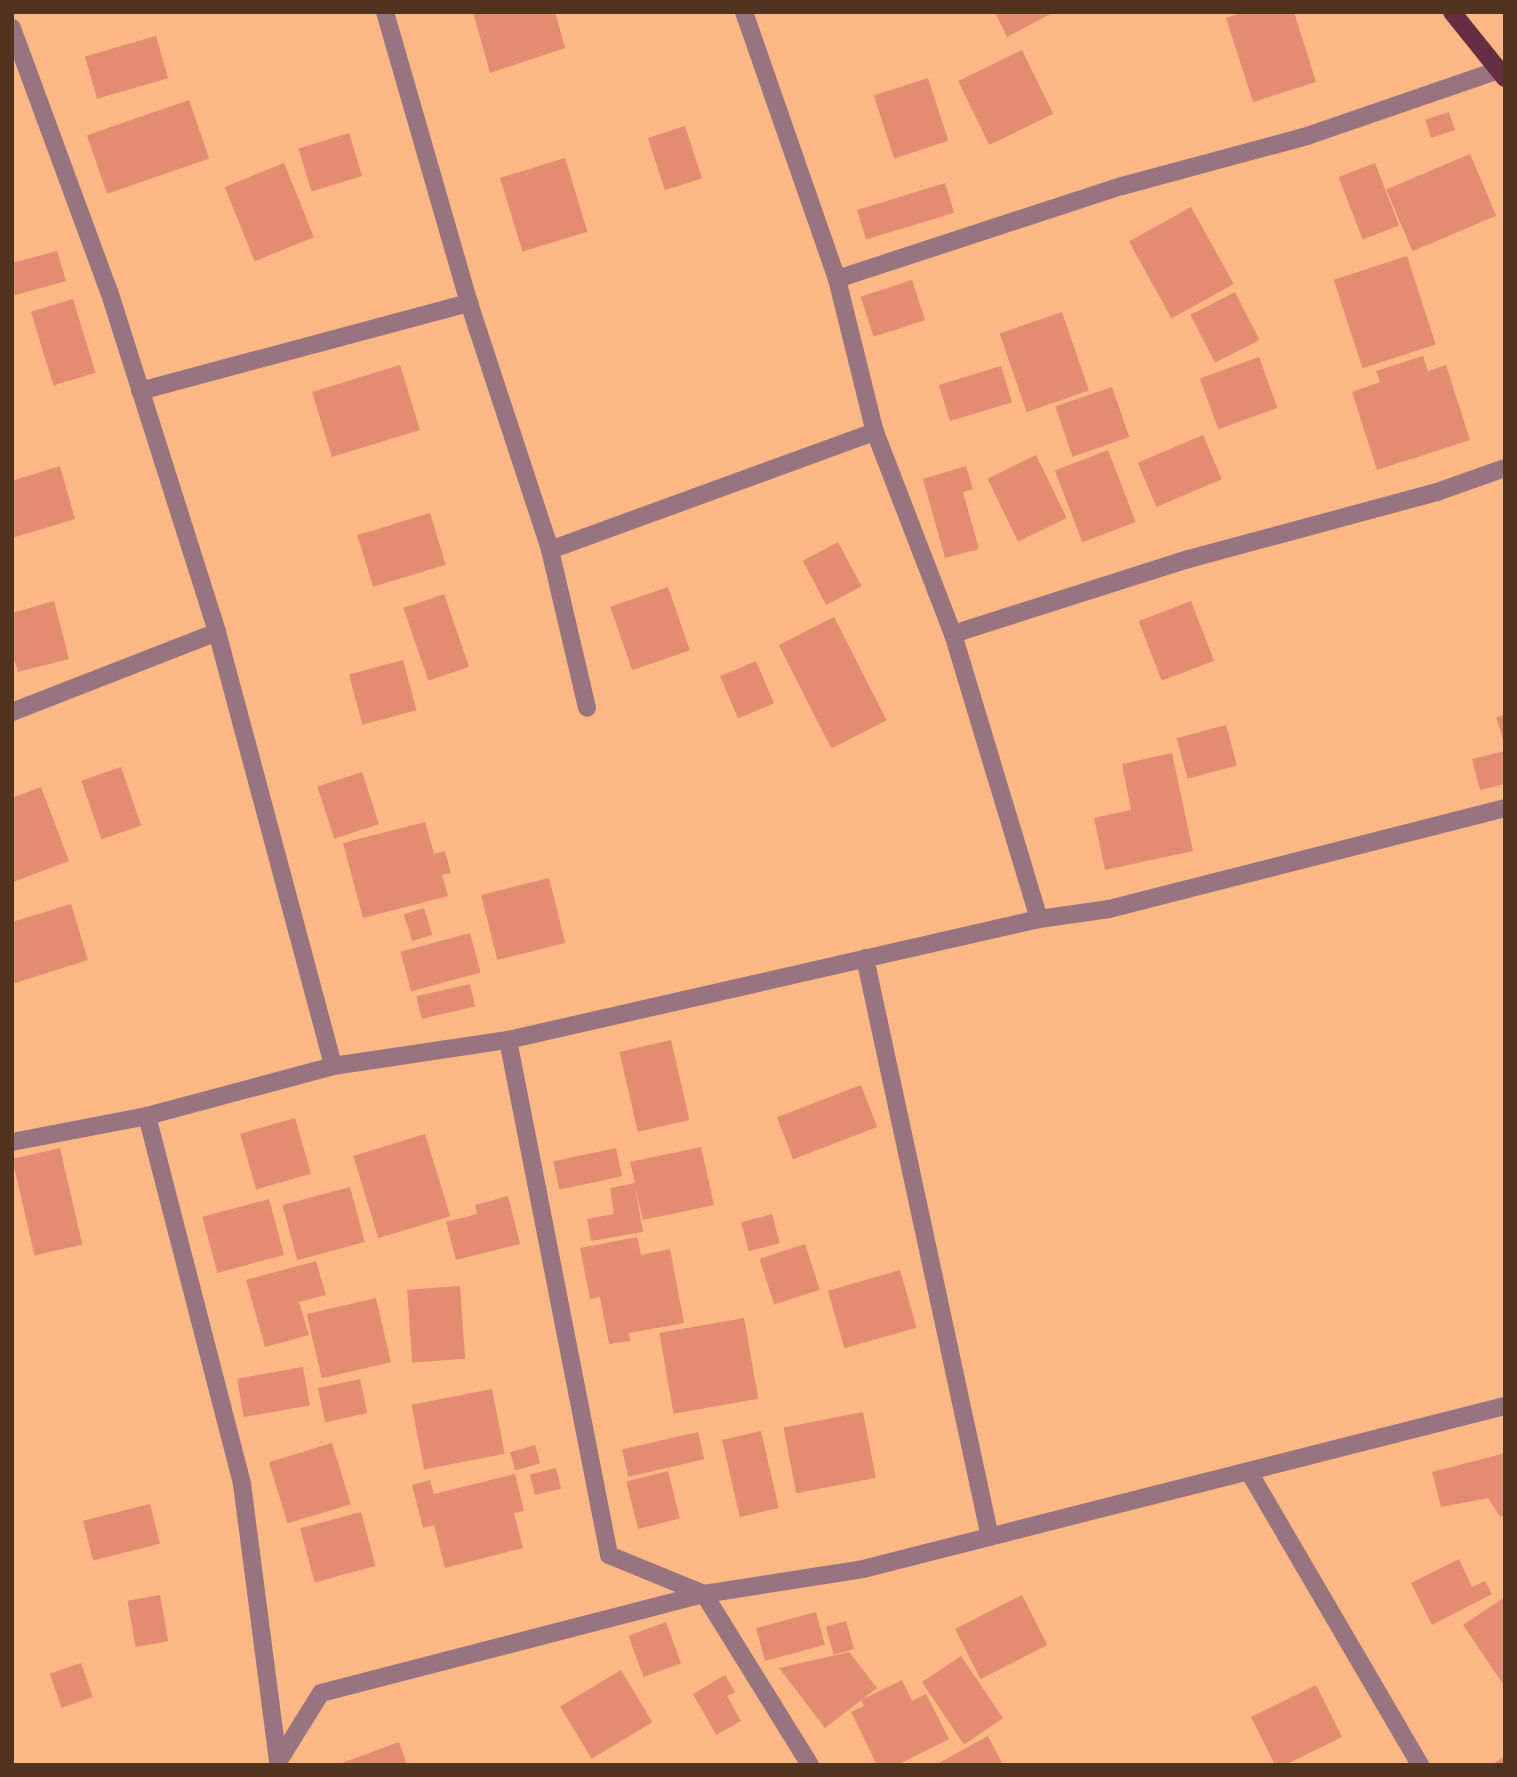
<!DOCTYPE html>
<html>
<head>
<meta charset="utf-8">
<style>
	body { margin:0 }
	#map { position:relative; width:1517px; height:1777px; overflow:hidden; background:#fcb884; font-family:Commissioner,sans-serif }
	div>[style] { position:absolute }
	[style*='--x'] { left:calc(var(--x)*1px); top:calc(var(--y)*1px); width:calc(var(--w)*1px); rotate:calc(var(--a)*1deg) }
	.building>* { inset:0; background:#e38c71; transform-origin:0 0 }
	.minor>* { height:18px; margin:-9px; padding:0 9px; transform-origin:9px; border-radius:9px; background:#97747f }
	.major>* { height:18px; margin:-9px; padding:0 9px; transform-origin:9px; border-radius:9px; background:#672d43 }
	span { translate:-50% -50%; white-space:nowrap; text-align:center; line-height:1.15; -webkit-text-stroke:5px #fcb884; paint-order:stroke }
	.frame { position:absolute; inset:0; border:14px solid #50341f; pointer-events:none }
</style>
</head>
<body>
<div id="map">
	<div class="building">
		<div style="clip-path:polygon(473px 12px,555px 12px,565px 48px,490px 73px)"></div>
		<div style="clip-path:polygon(995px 12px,1054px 12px,1007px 37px)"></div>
		<div style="clip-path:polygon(1243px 12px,1294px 12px,1316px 82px,1253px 102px,1226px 18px)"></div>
		<div style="left:156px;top:36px;width:44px;height:74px;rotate:74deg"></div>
		<div style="left:1022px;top:50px;width:71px;height:71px;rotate:64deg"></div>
		<div style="left:928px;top:78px;width:66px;height:57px;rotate:72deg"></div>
		<div style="left:189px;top:100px;width:62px;height:108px;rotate:71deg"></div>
		<div style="left:1449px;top:112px;width:19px;height:25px;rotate:72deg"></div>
		<div style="left:685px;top:126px;width:55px;height:39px;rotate:72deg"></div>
		<div style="left:349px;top:133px;width:45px;height:53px;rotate:73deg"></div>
		<div style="left:1470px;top:154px;width:67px;height:91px;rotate:67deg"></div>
		<div style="left:565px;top:158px;width:77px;height:68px;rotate:73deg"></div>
		<div style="left:284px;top:163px;width:80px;height:64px;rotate:68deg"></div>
		<div style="left:1375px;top:163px;width:67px;height:39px;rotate:69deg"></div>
		<div style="left:945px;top:183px;width:31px;height:92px;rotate:73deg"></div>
		<div style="left:1191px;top:207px;width:88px;height:71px;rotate:61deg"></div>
		<div style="clip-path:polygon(57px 251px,66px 281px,12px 296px,12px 263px)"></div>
		<div style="left:1407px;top:256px;width:93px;height:77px;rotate:72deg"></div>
		<div style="left:912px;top:280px;width:42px;height:54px;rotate:72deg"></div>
		<div style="left:1235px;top:292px;width:54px;height:50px;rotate:63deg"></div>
		<div style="left:73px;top:299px;width:77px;height:44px;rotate:73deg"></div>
		<div style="left:1062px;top:312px;width:83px;height:66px;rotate:71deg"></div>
		<div style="clip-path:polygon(1423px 356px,1428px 371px,1446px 365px,1470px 440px,1377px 470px,1352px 392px,1380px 382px,1376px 371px)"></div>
		<div style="left:1259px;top:357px;width:54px;height:63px;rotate:70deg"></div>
		<div style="left:400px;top:365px;width:68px;height:92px;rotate:73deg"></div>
		<div style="left:1001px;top:366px;width:38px;height:65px;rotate:73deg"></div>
		<div style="left:1112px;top:387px;width:53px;height:60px;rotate:71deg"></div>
		<div style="left:1203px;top:435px;width:48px;height:71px;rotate:67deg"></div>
		<div style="left:1108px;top:450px;width:77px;height:57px;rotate:69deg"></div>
		<div style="left:1036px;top:455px;width:70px;height:54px;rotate:64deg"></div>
		<div style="clip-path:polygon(60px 466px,75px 519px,12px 538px,12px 481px)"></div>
		<div style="clip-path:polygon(966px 466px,973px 489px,963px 492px,979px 549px,945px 558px,923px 479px)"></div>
		<div style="left:430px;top:513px;width:54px;height:76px;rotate:73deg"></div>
		<div style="left:838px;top:542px;width:50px;height:40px;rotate:62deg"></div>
		<div style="left:668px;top:587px;width:67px;height:61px;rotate:71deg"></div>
		<div style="left:444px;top:594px;width:77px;height:43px;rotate:71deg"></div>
		<div style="clip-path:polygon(54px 601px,69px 659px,18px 672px,12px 653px,12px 613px)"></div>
		<div style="left:1191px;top:601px;width:64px;height:56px;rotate:69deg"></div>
		<div style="left:834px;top:617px;width:116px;height:62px;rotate:63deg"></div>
		<div style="left:403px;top:660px;width:52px;height:56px;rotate:75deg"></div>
		<div style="left:756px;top:661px;width:46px;height:39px;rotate:67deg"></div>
		<div style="clip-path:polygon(1505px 715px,1505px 743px,1504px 743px,1496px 717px)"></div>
		<div style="left:1226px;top:725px;width:42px;height:51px;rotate:75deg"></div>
		<div style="clip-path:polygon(1505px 751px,1505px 784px,1480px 790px,1472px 759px)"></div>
		<div style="clip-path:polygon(1172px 753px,1193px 851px,1105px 870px,1094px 818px,1131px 810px,1122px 764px)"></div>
		<div style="left:121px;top:767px;width:62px;height:42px;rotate:71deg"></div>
		<div style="left:362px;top:772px;width:55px;height:47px;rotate:72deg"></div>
		<div style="clip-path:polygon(41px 787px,69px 861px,13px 882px,12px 798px)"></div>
		<div style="clip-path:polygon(425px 822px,434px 854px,445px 851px,451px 873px,442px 875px,448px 896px,363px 918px,343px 843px)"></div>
		<div style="left:549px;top:878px;width:67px;height:70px;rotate:76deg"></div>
		<div style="clip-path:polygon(71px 904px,88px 960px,12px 984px,12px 922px)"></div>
		<div style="left:424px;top:908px;width:28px;height:21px;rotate:73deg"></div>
		<div style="left:470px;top:933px;width:41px;height:72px;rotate:75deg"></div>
		<div style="left:470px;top:984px;width:23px;height:55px;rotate:77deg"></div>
		<div style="left:671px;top:1040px;width:82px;height:53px;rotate:77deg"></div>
		<div style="left:861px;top:1085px;width:45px;height:90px;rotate:69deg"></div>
		<div style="left:295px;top:1118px;width:58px;height:57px;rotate:74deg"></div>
		<div style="left:425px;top:1134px;width:86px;height:75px;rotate:73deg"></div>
		<div style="clip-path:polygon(701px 1147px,714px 1205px,643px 1220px,635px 1187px,643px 1232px,591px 1241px,587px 1219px,614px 1214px,610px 1188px,635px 1183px,630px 1162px)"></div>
		<div style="left:60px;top:1148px;width:99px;height:49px;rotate:77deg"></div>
		<div style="left:616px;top:1148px;width:29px;height:64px;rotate:78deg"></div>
		<div style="left:350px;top:1187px;width:57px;height:70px;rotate:75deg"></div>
		<div style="clip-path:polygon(508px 1196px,520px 1244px,456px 1260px,446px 1222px,477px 1214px,475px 1205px)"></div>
		<div style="left:269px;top:1199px;width:58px;height:69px;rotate:75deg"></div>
		<div style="left:772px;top:1214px;width:30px;height:32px;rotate:75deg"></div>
		<div style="clip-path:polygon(637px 1237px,641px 1255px,670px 1249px,684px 1323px,629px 1333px,630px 1341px,609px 1344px,600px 1297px,590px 1299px,580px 1248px)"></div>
		<div style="left:805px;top:1244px;width:48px;height:48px;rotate:72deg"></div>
		<div style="clip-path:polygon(316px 1261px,326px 1295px,299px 1302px,309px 1335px,265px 1347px,246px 1280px)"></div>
		<div style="left:900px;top:1270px;width:60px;height:75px;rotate:74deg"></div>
		<div style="left:460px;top:1286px;width:73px;height:53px;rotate:86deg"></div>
		<div style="left:376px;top:1298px;width:66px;height:71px;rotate:77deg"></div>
		<div style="left:744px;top:1318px;width:82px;height:86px;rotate:80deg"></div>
		<div style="left:303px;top:1367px;width:39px;height:67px;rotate:80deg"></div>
		<div style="left:360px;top:1379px;width:35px;height:43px;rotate:78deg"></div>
		<div style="left:492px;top:1389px;width:66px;height:82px;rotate:79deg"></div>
		<div style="left:863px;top:1412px;width:67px;height:81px;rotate:79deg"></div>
		<div style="left:761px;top:1431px;width:79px;height:40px;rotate:77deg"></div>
		<div style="left:698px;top:1432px;width:28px;height:78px;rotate:77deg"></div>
		<div style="left:332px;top:1443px;width:64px;height:66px;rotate:73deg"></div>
		<div style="left:535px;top:1445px;width:19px;height:26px;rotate:74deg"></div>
		<div style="clip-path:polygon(1505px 1453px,1505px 1515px,1500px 1517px,1488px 1498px,1441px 1507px,1432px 1472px)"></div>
		<div style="left:556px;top:1468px;width:21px;height:27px;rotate:76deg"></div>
		<div style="left:668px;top:1471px;width:49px;height:43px;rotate:76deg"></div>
		<div style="clip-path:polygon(515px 1474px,524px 1511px,514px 1513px,523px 1548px,445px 1568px,434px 1525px,423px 1528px,412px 1485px,430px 1480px,434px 1494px)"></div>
		<div style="left:150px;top:1504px;width:41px;height:69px;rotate:76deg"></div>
		<div style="left:361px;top:1512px;width:56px;height:63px;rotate:75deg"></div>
		<div style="clip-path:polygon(1459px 1559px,1472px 1587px,1485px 1581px,1492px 1594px,1432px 1625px,1411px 1583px)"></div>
		<div style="left:160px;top:1595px;width:47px;height:33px;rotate:80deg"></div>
		<div style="left:1022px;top:1595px;width:56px;height:75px;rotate:63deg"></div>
		<div style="clip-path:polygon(1505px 1597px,1505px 1687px,1463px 1625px)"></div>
		<div style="left:816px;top:1612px;width:34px;height:62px;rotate:75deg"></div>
		<div style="left:846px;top:1621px;width:29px;height:21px;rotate:74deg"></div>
		<div style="left:666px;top:1622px;width:44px;height:40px;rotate:70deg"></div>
		<div style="clip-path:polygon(849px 1652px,877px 1688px,825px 1728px,779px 1668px)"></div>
		<div style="left:961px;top:1656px;width:75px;height:47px;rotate:56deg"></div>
		<div style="left:81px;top:1663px;width:36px;height:33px;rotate:71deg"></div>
		<div style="left:621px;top:1670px;width:61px;height:71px;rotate:59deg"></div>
		<div style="clip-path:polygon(725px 1675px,735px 1692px,727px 1696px,741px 1721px,716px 1735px,693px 1694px)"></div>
		<div style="clip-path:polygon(902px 1680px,912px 1701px,926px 1694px,949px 1739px,897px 1765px,877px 1765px,851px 1712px,864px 1706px,861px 1700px)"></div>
		<div style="clip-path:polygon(1316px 1685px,1342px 1737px,1285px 1765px,1275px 1765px,1251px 1717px)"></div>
		<div style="clip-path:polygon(988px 1736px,1003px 1765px,935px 1765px)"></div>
		<div style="clip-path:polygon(399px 1742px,407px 1765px,339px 1765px,339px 1764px)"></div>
		<div style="clip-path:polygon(1505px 1756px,1505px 1765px,1491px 1765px)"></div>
	</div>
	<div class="minor">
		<div style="--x:385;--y:12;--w:303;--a:73.9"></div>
		<div style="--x:469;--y:303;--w:260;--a:71.8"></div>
		<div style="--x:550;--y:550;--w:162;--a:76.8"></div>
		<div style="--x:744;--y:12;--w:283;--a:70.8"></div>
		<div style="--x:837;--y:279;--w:158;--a:76.1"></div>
		<div style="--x:875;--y:432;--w:217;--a:68.9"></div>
		<div style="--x:953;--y:634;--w:298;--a:73.2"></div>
		<div style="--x:12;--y:28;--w:280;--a:69.8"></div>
		<div style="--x:109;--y:291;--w:358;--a:72.4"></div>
		<div style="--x:217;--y:632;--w:449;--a:75"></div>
		<div style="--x:837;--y:279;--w:300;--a:-18.1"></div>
		<div style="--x:1122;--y:186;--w:192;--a:-15.1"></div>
		<div style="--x:1307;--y:136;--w:203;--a:-19"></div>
		<div style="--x:140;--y:391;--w:341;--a:-15"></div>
		<div style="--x:550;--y:550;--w:346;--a:-20"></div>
		<div style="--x:953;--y:634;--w:244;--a:-17.7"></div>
		<div style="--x:1185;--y:560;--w:261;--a:-15.1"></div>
		<div style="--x:1437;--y:492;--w:72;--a:-19.4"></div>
		<div style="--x:12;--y:712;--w:220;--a:-21.3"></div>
		<div style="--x:865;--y:958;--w:592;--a:77.82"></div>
		<div style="--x:508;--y:1040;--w:525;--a:78.9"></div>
		<div style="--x:609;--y:1555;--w:103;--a:22.3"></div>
		<div style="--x:704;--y:1594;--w:201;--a:58.2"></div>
		<div style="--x:147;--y:1116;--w:380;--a:75.5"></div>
		<div style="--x:242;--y:1484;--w:280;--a:82.6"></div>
		<div style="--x:278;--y:1762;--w:81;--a:-58.1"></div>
		<div style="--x:321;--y:1693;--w:396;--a:-14.5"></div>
		<div style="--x:704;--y:1594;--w:161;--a:-8.9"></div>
		<div style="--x:863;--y:1569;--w:662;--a:-14.25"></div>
		<div style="--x:12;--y:1142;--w:137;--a:-10.9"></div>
		<div style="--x:147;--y:1116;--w:193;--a:-15"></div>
		<div style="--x:333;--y:1066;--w:177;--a:-8.5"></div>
		<div style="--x:508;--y:1040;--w:545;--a:-12.84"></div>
		<div style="--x:1039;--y:919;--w:71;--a:-8.1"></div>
		<div style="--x:1109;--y:909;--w:409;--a:-14.3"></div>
		<div style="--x:1249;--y:1472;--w:339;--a:59.7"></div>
	</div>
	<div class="major">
		<div style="--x:1452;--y:12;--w:85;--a:51.2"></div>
	</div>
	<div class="frame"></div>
</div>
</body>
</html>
